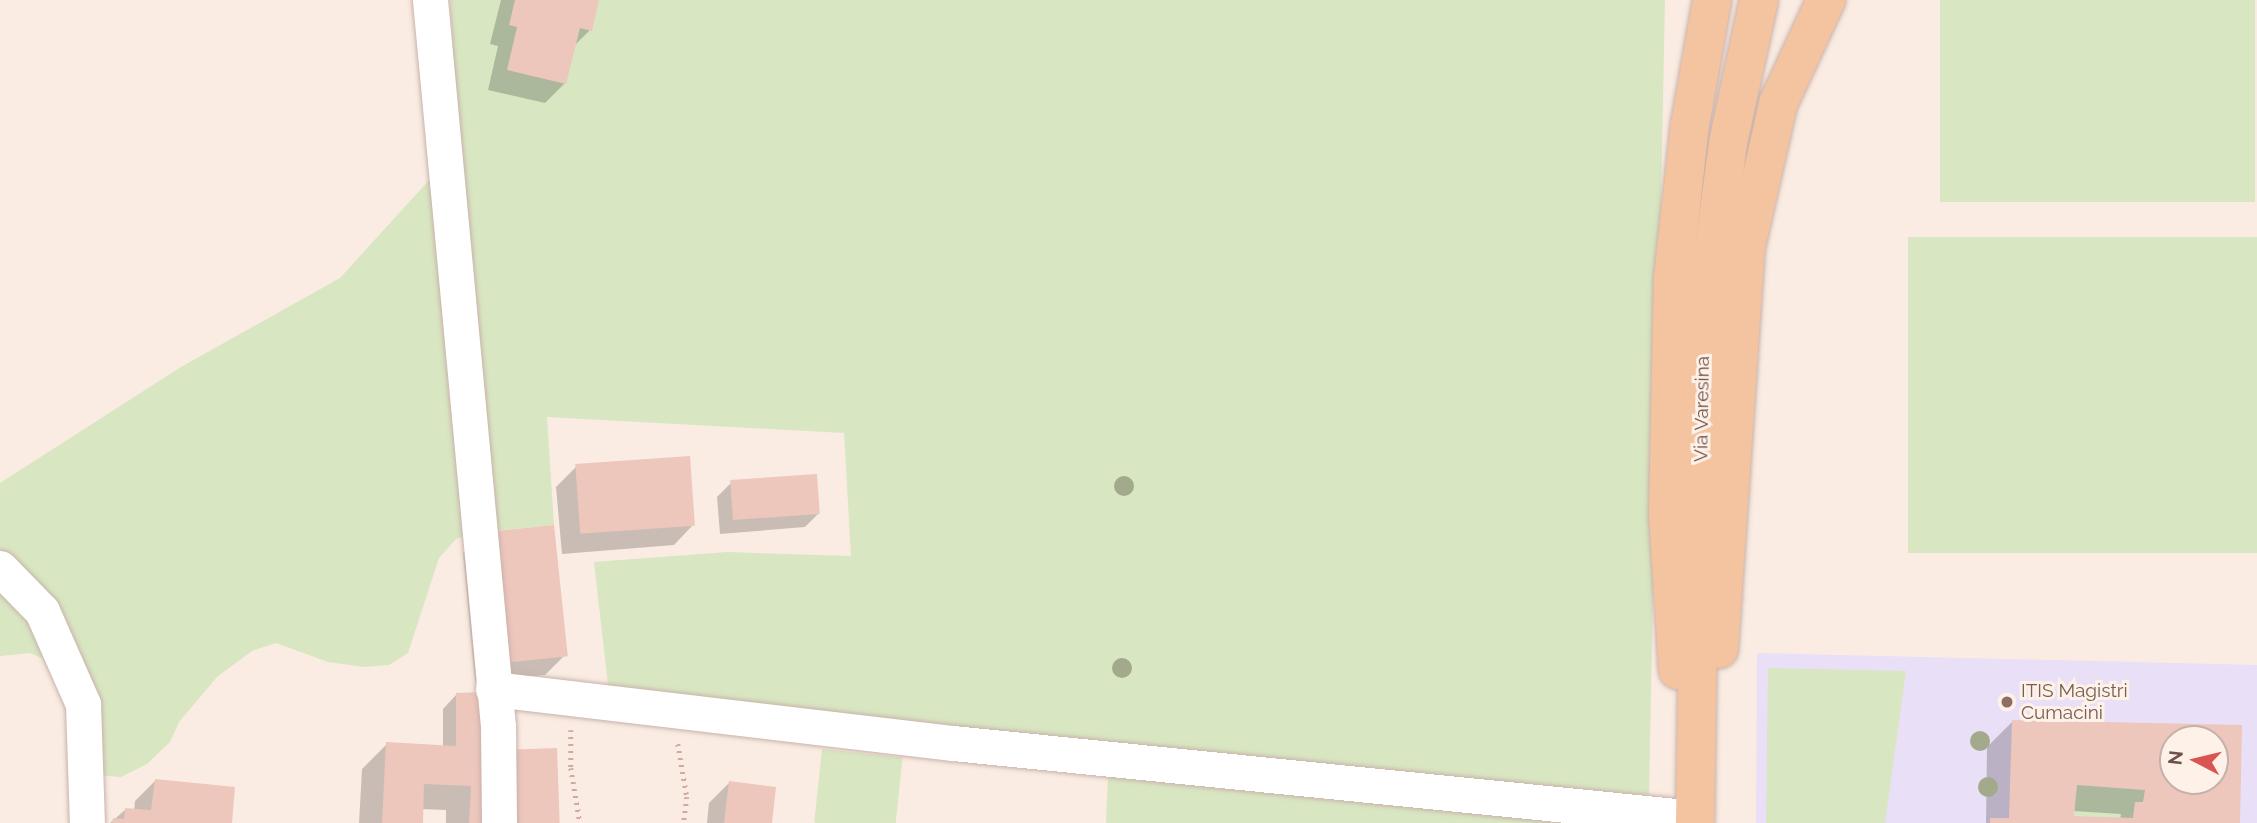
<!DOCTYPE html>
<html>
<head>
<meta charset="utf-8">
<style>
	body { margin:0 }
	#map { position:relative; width:2257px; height:823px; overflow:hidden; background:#faece2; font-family:Raleway,sans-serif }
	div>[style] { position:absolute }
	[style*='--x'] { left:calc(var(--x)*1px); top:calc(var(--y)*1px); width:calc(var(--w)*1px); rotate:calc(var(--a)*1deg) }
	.education>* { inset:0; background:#e9dff6 }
	.green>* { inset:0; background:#d8e6c2; transform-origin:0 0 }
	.shadow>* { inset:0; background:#0003 }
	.building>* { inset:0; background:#edc6bc; transform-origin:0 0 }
	.path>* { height:4.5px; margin-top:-2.25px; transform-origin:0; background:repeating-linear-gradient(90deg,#d1a9a0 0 2px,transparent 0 7px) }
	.roads { filter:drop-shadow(0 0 2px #c9b2aa) drop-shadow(0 0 2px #c9b2aa) }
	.minor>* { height:35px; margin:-17.5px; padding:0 17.5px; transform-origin:17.5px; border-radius:17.5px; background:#fff }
	.major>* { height:38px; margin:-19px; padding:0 19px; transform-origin:19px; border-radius:19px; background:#f4c3a0 }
	.trees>* { width:20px; height:20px; margin:-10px; border-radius:50%; background:#a3aa8b }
	.dots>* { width:19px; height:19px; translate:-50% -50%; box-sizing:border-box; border:4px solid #fdf1e8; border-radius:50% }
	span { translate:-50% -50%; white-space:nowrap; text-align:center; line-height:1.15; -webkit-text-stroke:6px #fdf1e8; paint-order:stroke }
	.street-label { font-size:19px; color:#6f514b }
	.education-label { font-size:19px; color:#785e54 }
	.left { translate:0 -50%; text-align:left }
	.north { position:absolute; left:2159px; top:725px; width:70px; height:70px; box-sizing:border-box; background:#fdf1e8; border:2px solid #c4b1a9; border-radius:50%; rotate:277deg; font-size:19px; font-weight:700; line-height:28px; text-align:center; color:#6f514b }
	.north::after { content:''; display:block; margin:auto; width:24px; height:32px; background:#da5451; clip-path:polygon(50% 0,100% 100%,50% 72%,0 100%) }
</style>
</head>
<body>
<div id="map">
	<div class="education">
		<div style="clip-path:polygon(evenodd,1757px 653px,2257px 665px,2257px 823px,1756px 823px,1757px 653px,2173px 739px,2215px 739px,2215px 781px,2173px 781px,2173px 739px)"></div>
	</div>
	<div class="green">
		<div style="clip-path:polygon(450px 0,1665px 0,1649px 795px,1517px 787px,609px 694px,594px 562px,727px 552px,851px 556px,844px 433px,547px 417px,554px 525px,482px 532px)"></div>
		<div style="left:1940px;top:0;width:315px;height:202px"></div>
		<div style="clip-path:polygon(432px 177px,472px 533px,456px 539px,439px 558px,408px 653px,389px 665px,364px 667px,328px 662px,276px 643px,252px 651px,217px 677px,179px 722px,170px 742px,147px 764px,121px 777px,94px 775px,70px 710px,44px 659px,30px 653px,0 656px,0 483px,181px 367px,340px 278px)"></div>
		<div style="left:2257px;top:237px;width:316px;height:349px;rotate:90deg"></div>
		<div style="clip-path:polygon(1768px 668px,1906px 671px,1885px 823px,1766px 823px)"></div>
		<div style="left:822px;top:749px;width:81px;height:74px;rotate:6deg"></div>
		<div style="clip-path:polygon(1108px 776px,1599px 823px,1106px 823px)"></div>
		<div style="clip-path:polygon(2077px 785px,2145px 790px,2143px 802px,2135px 802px,2133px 818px,2074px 816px)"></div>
	</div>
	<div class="shadow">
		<div style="clip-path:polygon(501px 0,597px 0,590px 30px,573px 47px,564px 84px,545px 103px,488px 90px,498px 46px,490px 44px)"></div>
		<div style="clip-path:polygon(576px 467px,693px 525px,674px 545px,562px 554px,556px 487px)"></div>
		<div style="clip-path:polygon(731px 483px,818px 514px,805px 527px,720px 534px,717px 497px)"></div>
		<div style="clip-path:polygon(483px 533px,565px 655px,545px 675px,475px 681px,463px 553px)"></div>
		<div style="clip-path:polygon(456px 695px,555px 823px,446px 823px,446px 810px,421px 809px,421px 823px,359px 823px,362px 769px,387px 744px,443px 747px,443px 709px)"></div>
		<div style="clip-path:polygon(evenodd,2012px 722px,2240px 727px,2238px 823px,1986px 823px,1987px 747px,2012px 722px,2173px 739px,2215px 739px,2215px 781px,2173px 781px,2173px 739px,2012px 722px,2073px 811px,2121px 814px,2120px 820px,2072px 818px,2073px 811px)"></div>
		<div style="clip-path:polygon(155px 781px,230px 823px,110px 823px,125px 810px,134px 811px,135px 801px)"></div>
		<div style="clip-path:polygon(729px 783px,770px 823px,707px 823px,709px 803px)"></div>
	</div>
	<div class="building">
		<div style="clip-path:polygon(515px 0,599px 0,592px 31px,580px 28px,566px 84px,507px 70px,517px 27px,509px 25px)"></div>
		<div style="left:690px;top:456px;width:70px;height:115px;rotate:86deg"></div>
		<div style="left:817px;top:474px;width:40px;height:87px;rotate:86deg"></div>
		<div style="left:554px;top:525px;width:132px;height:72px;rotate:84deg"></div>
		<div style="clip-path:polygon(485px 692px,493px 823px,469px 823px,471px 786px,424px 784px,423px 823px,382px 823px,386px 742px,456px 746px,456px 693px)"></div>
		<div style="clip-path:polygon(evenodd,2012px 720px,2242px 725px,2240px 823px,1990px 823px,1990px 818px,2009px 818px,2012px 720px,2173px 739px,2215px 739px,2215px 781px,2173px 781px,2173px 739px,2012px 720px,2077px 785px,2145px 790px,2143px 802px,2135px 802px,2133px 818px,2074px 816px,2077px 785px)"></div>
		<div style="left:557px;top:748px;width:75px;height:50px;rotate:88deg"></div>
		<div style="clip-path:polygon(155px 779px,235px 787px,232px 823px,112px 823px,113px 818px,124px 819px,125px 808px,151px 810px)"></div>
		<div style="clip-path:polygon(729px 781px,776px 787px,772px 823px,724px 823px)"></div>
	</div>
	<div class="path">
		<div style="--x:571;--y:730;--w:38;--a:90"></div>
		<div style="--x:571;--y:768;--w:56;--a:80.7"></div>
		<div style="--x:678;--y:744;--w:54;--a:80.4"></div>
		<div style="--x:687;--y:797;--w:26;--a:97"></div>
	</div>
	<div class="roads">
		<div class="minor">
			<div style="--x:430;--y:0;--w:729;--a:84.65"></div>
			<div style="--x:498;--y:726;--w:97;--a:89.4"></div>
			<div style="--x:0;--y:568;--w:60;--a:45.7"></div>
			<div style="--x:42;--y:611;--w:102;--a:66.2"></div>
			<div style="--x:83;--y:704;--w:119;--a:88.1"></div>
			<div style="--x:493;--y:689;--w:463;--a:6.7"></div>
			<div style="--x:953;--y:743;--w:746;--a:5.77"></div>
		</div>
		<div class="major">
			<div style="--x:1719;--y:649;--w:404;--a:-86.2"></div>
			<div style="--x:1746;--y:246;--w:146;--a:-77.3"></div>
			<div style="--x:1778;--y:104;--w:115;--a:-65.2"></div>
			<div style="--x:1678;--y:670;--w:155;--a:-93.7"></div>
			<div style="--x:1668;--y:515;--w:237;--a:-88.8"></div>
			<div style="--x:1673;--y:278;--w:154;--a:-83.7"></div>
			<div style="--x:1690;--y:125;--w:127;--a:-80"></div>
			<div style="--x:1695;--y:823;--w:492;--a:-89.1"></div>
			<div style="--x:1703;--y:331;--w:190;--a:-82.4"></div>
			<div style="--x:1728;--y:143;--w:146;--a:-77.8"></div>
		</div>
	</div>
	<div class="trees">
		<div style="left:1124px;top:486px"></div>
		<div style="left:1122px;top:668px"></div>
		<div style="left:1980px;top:741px"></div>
		<div style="left:1988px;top:787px"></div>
	</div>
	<div class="dots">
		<div style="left:2007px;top:702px;background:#8d6e63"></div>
	</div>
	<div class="street-label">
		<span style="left:1702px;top:409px;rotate:-89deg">Via Varesina</span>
	</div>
	<div class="education-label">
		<span class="left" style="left:2021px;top:702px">ITIS Magistri<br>Cumacini</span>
	</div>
	<div class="north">N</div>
</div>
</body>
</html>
